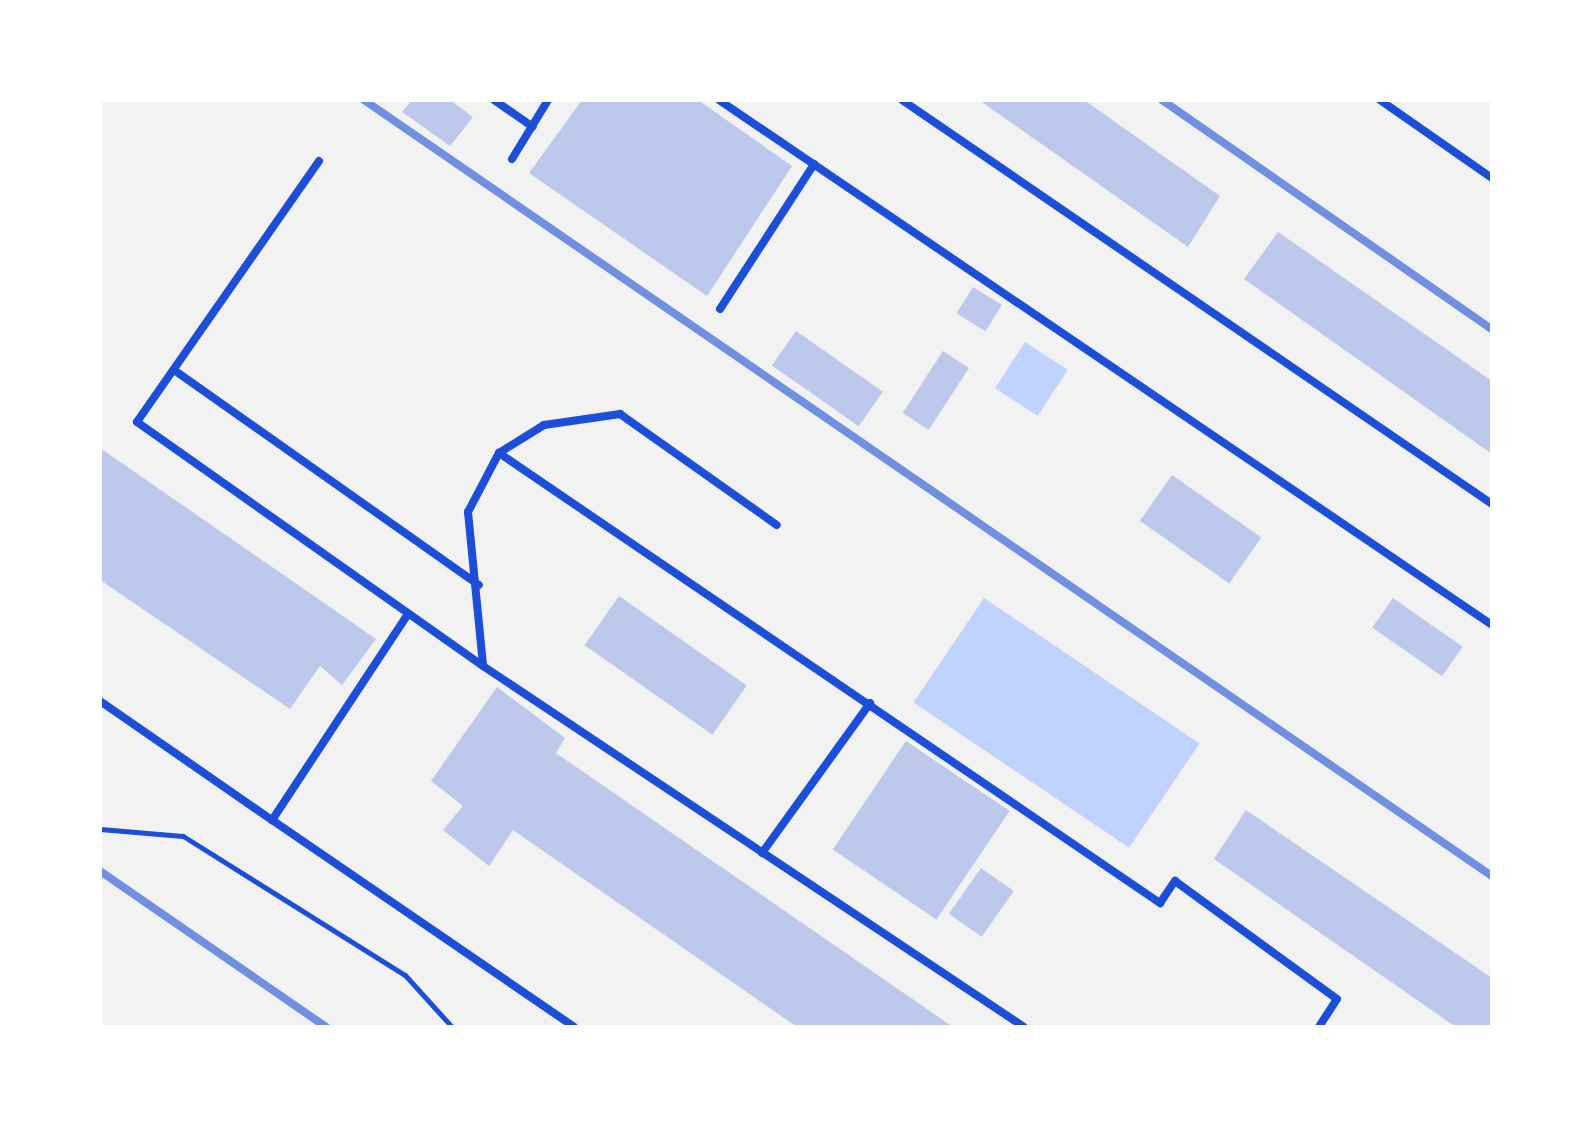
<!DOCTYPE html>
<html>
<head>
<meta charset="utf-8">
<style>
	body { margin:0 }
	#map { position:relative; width:1592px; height:1127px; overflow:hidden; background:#f2f2f2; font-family:"Fira Sans",sans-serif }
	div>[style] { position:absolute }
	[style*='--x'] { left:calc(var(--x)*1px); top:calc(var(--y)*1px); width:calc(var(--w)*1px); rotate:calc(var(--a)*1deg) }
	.water>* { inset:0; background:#bfd3fe; transform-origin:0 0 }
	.building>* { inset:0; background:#bdc9ec; transform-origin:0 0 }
	.path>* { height:5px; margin:-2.5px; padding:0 2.5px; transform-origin:2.5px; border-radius:2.5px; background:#1d4ed8 }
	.service>* { height:8px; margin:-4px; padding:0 4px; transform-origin:4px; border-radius:4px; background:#1d4ed8 }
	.rail>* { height:8px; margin:-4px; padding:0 4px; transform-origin:4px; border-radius:4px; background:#7290e2 }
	span { translate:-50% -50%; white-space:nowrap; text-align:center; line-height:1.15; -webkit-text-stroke:8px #fff; paint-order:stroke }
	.frame { position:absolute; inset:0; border:102px solid #fff; pointer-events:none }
</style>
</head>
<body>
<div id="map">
	<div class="water">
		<div style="left:1025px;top:342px;width:51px;height:55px;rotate:33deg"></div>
		<div style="left:984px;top:598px;width:260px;height:126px;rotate:34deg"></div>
	</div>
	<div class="building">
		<div style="clip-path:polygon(412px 100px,450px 100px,473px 117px,450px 146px,402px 112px)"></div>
		<div style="clip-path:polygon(582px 100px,698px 100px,792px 166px,707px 296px,529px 173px)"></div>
		<div style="clip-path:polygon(979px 100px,1084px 100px,1220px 196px,1188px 247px)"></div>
		<div style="clip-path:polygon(1278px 232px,1492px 381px,1492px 454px,1244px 279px)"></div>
		<div style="left:973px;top:287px;width:34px;height:31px;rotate:32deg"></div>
		<div style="left:796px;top:331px;width:106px;height:42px;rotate:35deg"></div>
		<div style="left:943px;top:351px;width:31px;height:74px;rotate:33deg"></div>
		<div style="clip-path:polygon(100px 448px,376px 639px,342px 685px,320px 666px,290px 709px,100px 580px)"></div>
		<div style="left:1172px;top:475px;width:109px;height:56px;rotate:35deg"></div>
		<div style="left:619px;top:596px;width:156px;height:60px;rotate:35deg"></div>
		<div style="left:1393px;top:598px;width:85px;height:36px;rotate:35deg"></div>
		<div style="clip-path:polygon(497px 687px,565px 738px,556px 753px,953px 1027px,797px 1027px,513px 830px,489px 866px,443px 830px,463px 806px,431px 781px)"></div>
		<div style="left:906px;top:741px;width:125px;height:131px;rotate:34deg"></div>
		<div style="clip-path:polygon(1246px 810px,1492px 978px,1492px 1027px,1456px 1027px,1214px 859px)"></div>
		<div style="left:981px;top:868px;width:40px;height:56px;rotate:35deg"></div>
	</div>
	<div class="path">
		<div style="--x:100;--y:829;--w:83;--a:4.8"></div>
		<div style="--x:183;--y:836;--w:262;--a:32.1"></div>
		<div style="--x:405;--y:975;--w:70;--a:47.9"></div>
	</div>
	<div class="service">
		<div style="--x:494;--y:100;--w:47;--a:34.7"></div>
		<div style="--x:719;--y:100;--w:934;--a:34.18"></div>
		<div style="--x:902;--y:100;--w:715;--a:34.4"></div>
		<div style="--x:1380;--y:100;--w:136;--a:34.9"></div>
		<div style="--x:512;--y:159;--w:69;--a:-58.6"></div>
		<div style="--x:319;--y:161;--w:318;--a:124.9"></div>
		<div style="--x:137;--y:422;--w:423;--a:35.2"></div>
		<div style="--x:483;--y:666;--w:650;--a:33.71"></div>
		<div style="--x:720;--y:309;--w:173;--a:-57"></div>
		<div style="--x:174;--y:370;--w:373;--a:35.2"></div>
		<div style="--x:499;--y:453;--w:53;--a:-31.9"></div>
		<div style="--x:544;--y:425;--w:77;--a:-8.2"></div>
		<div style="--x:620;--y:414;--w:192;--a:35.3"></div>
		<div style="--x:408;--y:614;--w:247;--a:123.4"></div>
		<div style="--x:272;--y:820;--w:366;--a:34.4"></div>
		<div style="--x:483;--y:665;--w:154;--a:-95.6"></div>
		<div style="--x:468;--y:512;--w:67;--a:-62.3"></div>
		<div style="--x:499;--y:453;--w:800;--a:34.25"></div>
		<div style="--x:1160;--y:903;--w:27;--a:-56"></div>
		<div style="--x:1175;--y:881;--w:200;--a:36.1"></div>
		<div style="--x:1337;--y:999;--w:33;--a:123"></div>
		<div style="--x:100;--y:701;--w:209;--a:34.7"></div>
		<div style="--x:762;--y:853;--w:185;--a:-54.2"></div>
	</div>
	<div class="rail">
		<div style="--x:364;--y:100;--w:1369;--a:34.53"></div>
		<div style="--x:1162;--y:100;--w:402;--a:34.8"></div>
		<div style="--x:100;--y:871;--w:275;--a:34.6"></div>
	</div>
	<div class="frame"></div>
</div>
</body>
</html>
